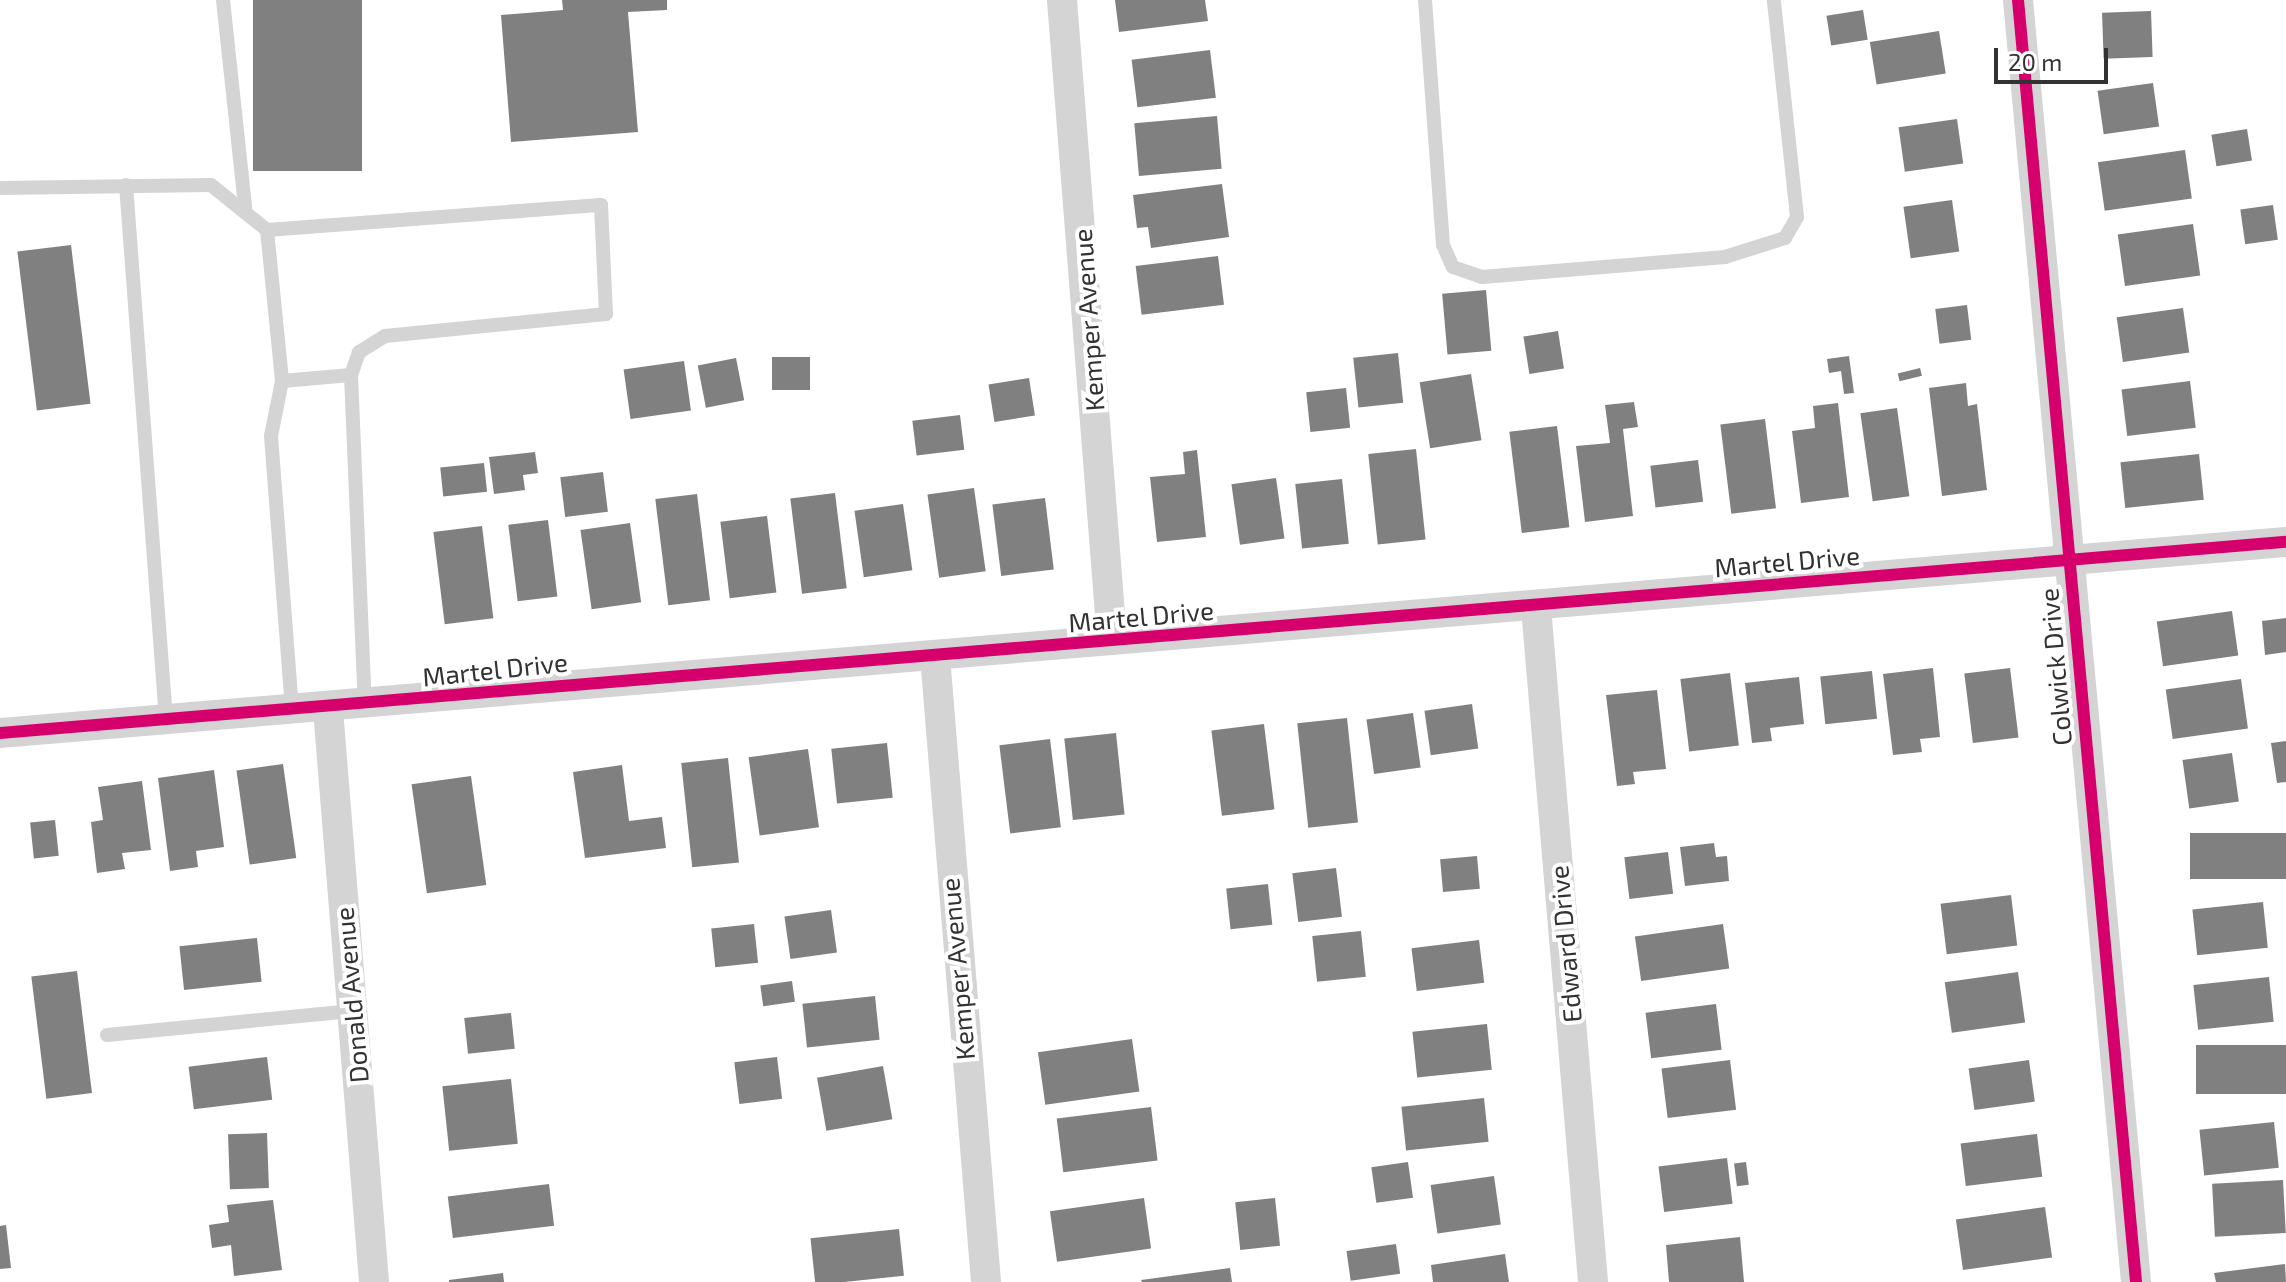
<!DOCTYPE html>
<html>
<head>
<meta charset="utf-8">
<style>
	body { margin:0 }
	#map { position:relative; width:2286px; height:1282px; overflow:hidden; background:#fff; font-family:"Exo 2",sans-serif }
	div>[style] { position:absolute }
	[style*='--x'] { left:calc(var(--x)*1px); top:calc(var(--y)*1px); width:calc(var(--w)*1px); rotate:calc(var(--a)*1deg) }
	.building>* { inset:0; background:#808080; transform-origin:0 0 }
	.service>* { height:14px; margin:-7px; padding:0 7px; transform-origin:7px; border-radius:7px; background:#d4d4d4 }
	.minor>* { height:30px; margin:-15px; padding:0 15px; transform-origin:15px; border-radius:15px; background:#d4d4d4 }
	.cycleway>* { height:12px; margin:-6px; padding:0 6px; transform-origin:6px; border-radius:6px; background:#d6006c }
	span { translate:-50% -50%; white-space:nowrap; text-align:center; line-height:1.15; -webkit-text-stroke:8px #fff; paint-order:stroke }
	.street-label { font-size:26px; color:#323232 }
	.scale { position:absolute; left:1994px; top:48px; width:114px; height:36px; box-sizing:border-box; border:4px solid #323232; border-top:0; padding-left:10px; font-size:24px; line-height:28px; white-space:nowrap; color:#323232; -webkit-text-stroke:6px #fff; paint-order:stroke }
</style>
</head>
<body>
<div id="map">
	<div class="building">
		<div style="left:253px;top:0;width:109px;height:171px"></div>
		<div style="clip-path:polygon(562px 0,667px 0,667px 10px,628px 12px,638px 132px,511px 142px,501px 15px,563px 10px)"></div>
		<div style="clip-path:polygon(1115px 0,1205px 0,1208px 21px,1119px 32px)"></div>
		<div style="left:1863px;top:10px;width:30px;height:37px;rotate:81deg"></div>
		<div style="left:2151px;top:11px;width:46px;height:49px;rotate:88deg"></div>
		<div style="left:1939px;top:31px;width:43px;height:70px;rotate:81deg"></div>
		<div style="left:1210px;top:50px;width:48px;height:79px;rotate:83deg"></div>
		<div style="left:2153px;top:83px;width:44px;height:56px;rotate:82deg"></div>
		<div style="left:1217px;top:116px;width:53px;height:83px;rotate:85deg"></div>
		<div style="left:1957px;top:119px;width:45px;height:59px;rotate:82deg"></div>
		<div style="left:2247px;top:129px;width:32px;height:36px;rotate:81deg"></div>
		<div style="left:2185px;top:150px;width:49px;height:88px;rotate:82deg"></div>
		<div style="clip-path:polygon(1222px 184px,1229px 237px,1151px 248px,1148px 227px,1137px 228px,1133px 195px)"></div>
		<div style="left:1952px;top:200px;width:52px;height:49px;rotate:82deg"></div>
		<div style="left:2273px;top:205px;width:35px;height:33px;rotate:82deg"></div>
		<div style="left:2193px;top:224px;width:52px;height:76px;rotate:82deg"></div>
		<div style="left:71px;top:245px;width:160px;height:54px;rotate:83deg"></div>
		<div style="left:1218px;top:256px;width:49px;height:83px;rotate:83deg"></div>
		<div style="left:1486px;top:290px;width:61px;height:44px;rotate:85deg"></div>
		<div style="left:1967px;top:305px;width:35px;height:32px;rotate:83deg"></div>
		<div style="left:2183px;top:308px;width:45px;height:67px;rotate:82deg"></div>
		<div style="left:1558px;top:331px;width:38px;height:35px;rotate:81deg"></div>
		<div style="left:1398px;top:353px;width:50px;height:45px;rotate:84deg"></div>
		<div style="clip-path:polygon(1849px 356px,1854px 393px,1844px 394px,1841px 371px,1829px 373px,1827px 359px)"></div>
		<div style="left:772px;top:357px;width:38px;height:33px"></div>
		<div style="left:736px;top:358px;width:43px;height:39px;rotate:79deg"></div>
		<div style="left:684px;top:361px;width:50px;height:61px;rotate:82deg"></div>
		<div style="left:1920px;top:368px;width:8px;height:23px;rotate:76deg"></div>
		<div style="left:1471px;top:374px;width:67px;height:52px;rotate:81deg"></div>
		<div style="left:1029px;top:378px;width:38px;height:41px;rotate:81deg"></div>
		<div style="left:2190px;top:381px;width:47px;height:69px;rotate:83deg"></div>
		<div style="clip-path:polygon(1966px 383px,1968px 406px,1977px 404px,1987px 490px,1942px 496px,1929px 388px)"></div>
		<div style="left:1346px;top:388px;width:40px;height:40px;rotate:84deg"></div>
		<div style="clip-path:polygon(1634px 402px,1638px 427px,1623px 429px,1633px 516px,1585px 522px,1576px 446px,1610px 443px,1605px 405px)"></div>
		<div style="clip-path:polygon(1838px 403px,1849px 497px,1801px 503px,1792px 431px,1815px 428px,1813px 406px)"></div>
		<div style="left:1897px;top:408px;width:89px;height:37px;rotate:82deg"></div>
		<div style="left:960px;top:415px;width:35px;height:48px;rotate:83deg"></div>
		<div style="left:1765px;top:419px;width:90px;height:45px;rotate:83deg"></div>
		<div style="left:1557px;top:426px;width:102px;height:48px;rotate:83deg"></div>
		<div style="left:1416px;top:449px;width:91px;height:48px;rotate:84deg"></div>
		<div style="clip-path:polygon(1197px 450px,1206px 537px,1157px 542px,1150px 477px,1185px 474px,1183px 452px)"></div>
		<div style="clip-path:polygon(535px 452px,538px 473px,523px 475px,525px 490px,494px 494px,489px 457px)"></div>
		<div style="left:2199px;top:454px;width:46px;height:79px;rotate:84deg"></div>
		<div style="left:1698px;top:460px;width:42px;height:48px;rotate:83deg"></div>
		<div style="left:484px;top:463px;width:29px;height:44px;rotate:84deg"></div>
		<div style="left:603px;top:472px;width:40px;height:43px;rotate:83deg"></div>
		<div style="left:1276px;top:478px;width:61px;height:45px;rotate:82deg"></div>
		<div style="left:1342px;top:479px;width:65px;height:47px;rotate:84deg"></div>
		<div style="left:974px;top:488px;width:84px;height:47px;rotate:82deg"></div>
		<div style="left:835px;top:493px;width:96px;height:45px;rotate:83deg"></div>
		<div style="left:697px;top:494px;width:107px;height:42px;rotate:83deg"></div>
		<div style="left:1045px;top:498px;width:72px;height:53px;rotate:83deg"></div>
		<div style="left:903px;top:504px;width:67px;height:49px;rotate:82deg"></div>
		<div style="left:767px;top:516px;width:77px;height:47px;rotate:83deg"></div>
		<div style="left:548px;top:520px;width:77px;height:40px;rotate:83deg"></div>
		<div style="left:630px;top:523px;width:80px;height:50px;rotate:82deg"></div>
		<div style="left:482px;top:526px;width:93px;height:49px;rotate:83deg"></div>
		<div style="left:2232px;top:611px;width:45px;height:76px;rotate:82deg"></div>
		<div style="clip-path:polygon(2286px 618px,2286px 652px,2265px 655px,2262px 621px)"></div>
		<div style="clip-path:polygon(1933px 668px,1940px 737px,1920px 739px,1922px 752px,1893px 755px,1883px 674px)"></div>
		<div style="left:2010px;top:668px;width:70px;height:46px;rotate:83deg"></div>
		<div style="left:1872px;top:671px;width:48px;height:52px;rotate:84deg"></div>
		<div style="left:1730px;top:673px;width:73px;height:50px;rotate:83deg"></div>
		<div style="clip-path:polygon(1799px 677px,1804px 724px,1770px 728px,1772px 741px,1752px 743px,1745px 683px)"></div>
		<div style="left:2241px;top:679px;width:50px;height:76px;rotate:82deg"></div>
		<div style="clip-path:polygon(1657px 690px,1666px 769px,1633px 772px,1635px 784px,1617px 786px,1606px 695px)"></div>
		<div style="left:1472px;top:704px;width:45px;height:48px;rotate:82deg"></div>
		<div style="left:1413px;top:713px;width:55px;height:47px;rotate:82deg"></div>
		<div style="left:1347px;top:718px;width:105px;height:50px;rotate:84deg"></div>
		<div style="left:1264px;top:724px;width:86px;height:53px;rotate:83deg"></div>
		<div style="left:1116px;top:733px;width:82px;height:52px;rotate:84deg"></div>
		<div style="left:1050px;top:739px;width:89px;height:51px;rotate:83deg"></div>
		<div style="clip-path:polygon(2286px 741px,2286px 782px,2277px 783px,2271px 743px)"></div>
		<div style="left:887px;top:743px;width:55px;height:56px;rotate:84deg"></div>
		<div style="left:808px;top:749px;width:79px;height:60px;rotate:82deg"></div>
		<div style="left:2232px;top:753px;width:49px;height:50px;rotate:82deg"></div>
		<div style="left:728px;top:758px;width:105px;height:47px;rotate:84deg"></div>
		<div style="left:283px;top:764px;width:95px;height:47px;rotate:82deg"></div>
		<div style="clip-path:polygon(622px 765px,629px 821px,662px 817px,666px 848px,585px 858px,573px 772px)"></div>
		<div style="clip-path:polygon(214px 770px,224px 847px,196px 851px,198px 867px,170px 871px,158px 778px)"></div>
		<div style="left:471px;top:776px;width:110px;height:60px;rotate:82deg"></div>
		<div style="clip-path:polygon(142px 781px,151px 850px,122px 853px,125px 869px,97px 873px,91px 822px,103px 820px,98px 787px)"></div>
		<div style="left:55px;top:820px;width:36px;height:25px;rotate:84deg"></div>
		<div style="left:2286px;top:833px;width:46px;height:96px;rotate:90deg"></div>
		<div style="clip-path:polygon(1714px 843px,1716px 857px,1727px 856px,1729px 881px,1685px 886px,1680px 847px)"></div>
		<div style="left:1668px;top:852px;width:42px;height:44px;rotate:83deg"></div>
		<div style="left:1477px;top:856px;width:33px;height:37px;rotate:85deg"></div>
		<div style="left:1336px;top:868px;width:49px;height:44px;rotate:83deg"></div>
		<div style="left:1268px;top:884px;width:41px;height:42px;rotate:84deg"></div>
		<div style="left:2011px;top:895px;width:51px;height:71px;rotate:83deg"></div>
		<div style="left:2263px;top:902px;width:46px;height:71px;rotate:84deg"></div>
		<div style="left:831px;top:910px;width:43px;height:47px;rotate:82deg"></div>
		<div style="left:754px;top:924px;width:39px;height:43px;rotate:84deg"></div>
		<div style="left:1723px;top:924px;width:45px;height:89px;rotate:82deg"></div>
		<div style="left:1361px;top:931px;width:46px;height:49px;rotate:84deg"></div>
		<div style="left:257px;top:938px;width:44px;height:78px;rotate:84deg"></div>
		<div style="left:1479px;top:940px;width:43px;height:68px;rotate:83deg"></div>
		<div style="left:77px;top:971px;width:123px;height:46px;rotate:83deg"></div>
		<div style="left:2018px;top:972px;width:51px;height:74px;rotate:82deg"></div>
		<div style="left:2269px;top:977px;width:45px;height:76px;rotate:84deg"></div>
		<div style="left:792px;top:981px;width:21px;height:32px;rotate:82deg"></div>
		<div style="left:875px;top:996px;width:44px;height:73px;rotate:84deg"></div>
		<div style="left:1716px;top:1004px;width:46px;height:71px;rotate:83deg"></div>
		<div style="left:511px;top:1013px;width:36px;height:47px;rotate:84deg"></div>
		<div style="left:1487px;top:1024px;width:46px;height:75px;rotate:84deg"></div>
		<div style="left:1132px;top:1039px;width:53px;height:95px;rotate:82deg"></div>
		<div style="left:2286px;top:1045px;width:49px;height:90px;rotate:90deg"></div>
		<div style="left:267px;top:1057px;width:43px;height:79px;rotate:83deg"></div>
		<div style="left:777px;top:1057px;width:42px;height:43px;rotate:83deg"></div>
		<div style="left:1730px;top:1060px;width:50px;height:69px;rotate:83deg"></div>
		<div style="left:2029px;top:1060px;width:42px;height:61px;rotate:82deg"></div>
		<div style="left:883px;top:1066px;width:54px;height:67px;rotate:80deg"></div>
		<div style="left:511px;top:1079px;width:65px;height:69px;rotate:84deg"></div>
		<div style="left:1484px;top:1098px;width:44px;height:83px;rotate:84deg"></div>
		<div style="left:1151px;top:1107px;width:54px;height:95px;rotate:83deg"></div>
		<div style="left:2274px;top:1122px;width:46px;height:75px;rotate:84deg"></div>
		<div style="left:267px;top:1133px;width:55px;height:39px;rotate:88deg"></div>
		<div style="left:2037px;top:1134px;width:43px;height:77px;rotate:83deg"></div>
		<div style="left:1727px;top:1158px;width:46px;height:69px;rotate:83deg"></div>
		<div style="left:1408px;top:1162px;width:36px;height:37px;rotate:82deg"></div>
		<div style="left:1746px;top:1162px;width:23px;height:12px;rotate:83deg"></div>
		<div style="left:1494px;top:1176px;width:49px;height:64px;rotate:82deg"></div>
		<div style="left:2283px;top:1180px;width:53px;height:71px;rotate:87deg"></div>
		<div style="left:549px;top:1184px;width:42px;height:102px;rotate:83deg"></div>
		<div style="left:1144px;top:1198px;width:51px;height:95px;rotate:82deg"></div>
		<div style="left:1275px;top:1198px;width:48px;height:40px;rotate:84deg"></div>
		<div style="clip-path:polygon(273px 1200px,282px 1270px,234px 1276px,231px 1245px,212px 1248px,209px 1225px,229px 1222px,227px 1205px)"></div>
		<div style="left:2045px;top:1207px;width:51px;height:90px;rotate:82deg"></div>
		<div style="clip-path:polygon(6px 1225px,11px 1268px,0 1269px,0 1226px)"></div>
		<div style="left:899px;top:1229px;width:47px;height:89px;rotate:84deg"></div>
		<div style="clip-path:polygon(1740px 1237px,1744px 1282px,1669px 1282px,1666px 1245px)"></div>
		<div style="left:1396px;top:1244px;width:30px;height:50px;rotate:82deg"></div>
		<div style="clip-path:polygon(1505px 1254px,1509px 1282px,1433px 1282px,1431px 1265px)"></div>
		<div style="clip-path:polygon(2285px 1264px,2286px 1282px,2216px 1282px,2214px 1273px)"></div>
		<div style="clip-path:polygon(1230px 1268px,1232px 1282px,1142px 1282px,1141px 1280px)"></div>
		<div style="clip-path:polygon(503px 1273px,504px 1282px,449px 1282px,449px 1280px)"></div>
	</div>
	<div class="service">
		<div style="--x:223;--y:0;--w:208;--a:83.9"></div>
		<div style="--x:1425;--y:0;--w:246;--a:85.8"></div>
		<div style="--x:1443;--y:245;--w:24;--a:66"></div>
		<div style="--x:1453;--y:267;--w:31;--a:19"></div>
		<div style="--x:1482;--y:277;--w:244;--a:-4.7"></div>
		<div style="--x:1725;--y:257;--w:63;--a:-17.6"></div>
		<div style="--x:1785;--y:238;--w:24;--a:-60"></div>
		<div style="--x:1797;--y:217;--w:218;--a:-96.1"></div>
		<div style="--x:126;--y:185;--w:536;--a:85.72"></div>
		<div style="--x:0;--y:188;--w:211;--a:-0.8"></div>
		<div style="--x:211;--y:185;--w:72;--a:38.8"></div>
		<div style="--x:267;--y:230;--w:335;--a:-4.3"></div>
		<div style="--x:601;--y:205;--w:109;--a:87.4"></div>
		<div style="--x:606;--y:314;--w:222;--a:174.3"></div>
		<div style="--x:385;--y:336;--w:31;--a:148"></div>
		<div style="--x:359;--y:352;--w:24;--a:109"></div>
		<div style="--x:351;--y:375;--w:329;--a:87.6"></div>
		<div style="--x:267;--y:230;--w:152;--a:84.3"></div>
		<div style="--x:282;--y:381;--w:56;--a:101.3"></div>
		<div style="--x:271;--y:436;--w:276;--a:85.6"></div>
		<div style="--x:282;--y:381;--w:69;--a:-5"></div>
		<div style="--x:107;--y:1035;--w:246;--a:-5.6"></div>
	</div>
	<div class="minor">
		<div style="--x:1062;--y:0;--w:642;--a:85.53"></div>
		<div style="--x:2018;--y:0;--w:1287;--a:84.74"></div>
		<div style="--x:1536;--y:607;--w:677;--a:85.17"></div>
		<div style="--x:935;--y:656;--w:628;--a:85.34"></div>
		<div style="--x:328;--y:709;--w:575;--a:85.41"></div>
		<div style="--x:0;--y:733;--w:2294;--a:-4.78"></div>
	</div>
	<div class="cycleway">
		<div style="--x:2018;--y:0;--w:1287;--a:84.74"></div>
		<div style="--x:0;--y:733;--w:2294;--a:-4.78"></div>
	</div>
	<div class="street-label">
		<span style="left:1088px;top:320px;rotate:-94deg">Kemper Avenue</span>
		<span style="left:1787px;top:561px;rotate:-5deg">Martel Drive</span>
		<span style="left:1141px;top:616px;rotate:-5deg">Martel Drive</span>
		<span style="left:2055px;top:667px;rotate:-95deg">Colwick Drive</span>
		<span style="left:495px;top:669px;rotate:-6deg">Martel Drive</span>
		<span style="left:1565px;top:944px;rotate:-95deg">Edward Drive</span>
		<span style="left:957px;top:969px;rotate:-95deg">Kemper Avenue</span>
		<span style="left:351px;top:995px;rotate:-95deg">Donald Avenue</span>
	</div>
	<div class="scale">20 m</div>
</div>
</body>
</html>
